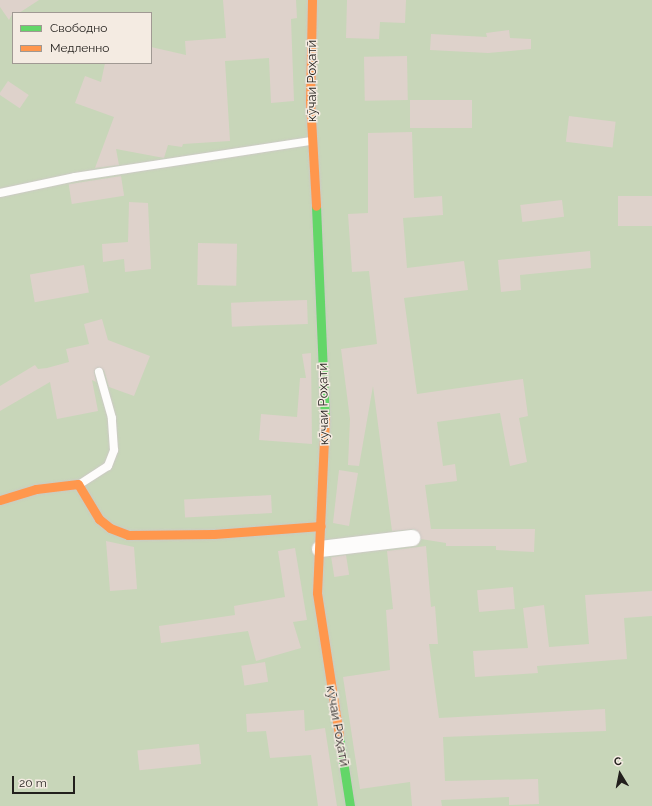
<!DOCTYPE html>
<html>
<head>
<meta charset="utf-8">
<style>
	body { margin:0 }
	#map { position:relative; width:652px; height:806px; overflow:hidden; background:#f0ebe6; font-family:Raleway,sans-serif }
	div>[style] { position:absolute }
	[style*='--x'] { left:calc(var(--x)*1px); top:calc(var(--y)*1px); width:calc(var(--w)*1px); rotate:calc(var(--a)*1deg) }
	.green>* { inset:0; background:#c8d6b9 }
	.building>* { inset:0; background:#ded2cb; transform-origin:0 0 }
	.roads { filter:drop-shadow(0 0 1px #ccc9c5) drop-shadow(0 0 1px #ccc9c5) }
	.lane>* { height:8px; margin:-4px; padding:0 4px; transform-origin:4px; border-radius:4px; background:#fdfcfb }
	.street>* { height:16px; margin:-8px; padding:0 8px; transform-origin:8px; border-radius:8px; background:#fdfcfb }
	.fast>* { height:9px; margin:-4.5px; padding:0 4.5px; transform-origin:4.5px; border-radius:4.5px; background:#63d668 }
	.slow>* { height:9px; margin:-4.5px; padding:0 4.5px; transform-origin:4.5px; border-radius:4.5px; background:#ff974d }
	span { translate:-50% -50%; white-space:nowrap; text-align:center; line-height:1.15; -webkit-text-stroke:3px #f4ebe2; paint-order:stroke }
	.street-label { font-size:13px; color:#221f1c }
	.legend { position:absolute; left:12px; top:12px; width:140px; height:52px; box-sizing:border-box; background:#f4ebe2; border:1px solid #a09993; margin:0; padding:5px 7px; list-style:none; font-size:12px; color:#221f1c }
	.legend li { display:flex; align-items:center; gap:8px; height:20px }
	.legend b { width:20px; border:1px solid #a09993 }
	.north { position:absolute; left:600px; top:754px; width:40px; height:40px; -webkit-text-stroke:3px #f4ebe2; paint-order:stroke; rotate:350deg; font-size:11px; font-weight:700; line-height:16px; text-align:center; color:#221f1c }
	.north::after { content:''; display:block; margin:auto; width:14px; height:18px; background:#221f1c; clip-path:polygon(50% 0,100% 100%,50% 72%,0 100%) }
	.scale { position:absolute; left:12px; top:776px; width:63px; height:18px; box-sizing:border-box; border:2px solid #221f1c; border-top:0; padding-left:5px; font-size:12px; line-height:14px; white-space:nowrap; color:#221f1c; -webkit-text-stroke:3px #f4ebe2; paint-order:stroke }
</style>
</head>
<body>
<div id="map">
	<div class="green">
		<div style="clip-path:polygon(evenodd,0 0,652px 0,652px 806px,0 806px,0 0,13px 13px,151px 13px,151px 63px,13px 63px,13px 13px)"></div>
	</div>
	<div class="building">
		<div style="clip-path:polygon(0 0,39px 0,19px 13px,13px 13px,9px 20px,0 7px)"></div>
		<div style="clip-path:polygon(223px 0,296px 0,297px 18px,291px 19px,294px 101px,271px 103px,269px 58px,225px 61px,230px 141px,183px 144px,182px 147px,168px 145px,164px 158px,116px 149px,119px 165px,95px 168px,114px 117px,75px 103px,85px 76px,101px 82px,105px 63px,151px 63px,151px 47px,186px 55px,185px 41px,226px 38px)"></div>
		<div style="clip-path:polygon(347px 0,406px 0,405px 23px,380px 22px,379px 39px,346px 38px)"></div>
		<div style="clip-path:polygon(509px 30px,510px 38px,531px 39px,531px 49px,488px 53px,430px 50px,431px 34px,487px 37px,486px 33px)"></div>
		<div style="left:407px;top:56px;width:44px;height:43px;rotate:89deg"></div>
		<div style="left:8px;top:81px;width:25px;height:16px;rotate:34deg"></div>
		<div style="left:472px;top:100px;width:28px;height:62px;rotate:90deg"></div>
		<div style="left:569px;top:116px;width:47px;height:26px;rotate:7deg"></div>
		<div style="clip-path:polygon(412px 132px,414px 198px,442px 196px,443px 215px,403px 218px,407px 268px,464px 261px,468px 290px,404px 298px,417px 394px,523px 379px,528px 416px,519px 418px,527px 462px,510px 466px,500px 413px,437px 422px,443px 466px,455px 464px,457px 481px,425px 485px,431px 529px,535px 529px,534px 552px,496px 550px,496px 546px,446px 546px,446px 543px,421px 539px,415px 529px,392px 531px,373px 386px,359px 466px,348px 465px,350px 419px,341px 349px,377px 344px,369px 271px,352px 272px,348px 214px,368px 213px,368px 133px)"></div>
		<div style="left:121px;top:176px;width:20px;height:53px;rotate:81deg"></div>
		<div style="left:652px;top:196px;width:30px;height:34px;rotate:90deg"></div>
		<div style="left:562px;top:200px;width:17px;height:42px;rotate:83deg"></div>
		<div style="clip-path:polygon(129px 202px,148px 203px,151px 269px,125px 272px,124px 259px,103px 262px,102px 244px,128px 242px)"></div>
		<div style="left:198px;top:243px;width:39px;height:42px;rotate:1deg"></div>
		<div style="clip-path:polygon(590px 251px,591px 268px,520px 275px,521px 290px,501px 292px,498px 260px)"></div>
		<div style="left:84px;top:265px;width:28px;height:55px;rotate:80deg"></div>
		<div style="left:307px;top:300px;width:24px;height:76px;rotate:88deg"></div>
		<div style="clip-path:polygon(102px 319px,108px 340px,150px 356px,134px 396px,109px 387px,104px 370px,98px 367px,94px 371px,96px 382px,92px 380px,98px 411px,57px 419px,50px 382px,0 411px,0 386px,35px 365px,38px 369px,47px 368px,69px 362px,66px 349px,89px 344px,84px 324px)"></div>
		<div style="clip-path:polygon(311px 353px,312px 444px,259px 440px,261px 414px,297px 417px,300px 378px,306px 378px,302px 354px)"></div>
		<div style="clip-path:polygon(339px 470px,358px 473px,349px 526px,333px 523px)"></div>
		<div style="left:271px;top:495px;width:18px;height:87px;rotate:87deg"></div>
		<div style="clip-path:polygon(106px 541px,134px 547px,137px 589px,110px 591px)"></div>
		<div style="clip-path:polygon(426px 546px,431px 607px,435px 606px,438px 644px,429px 644px,439px 718px,605px 709px,606px 731px,443px 737px,445px 781px,538px 779px,539px 804px,509px 805px,509px 797px,441px 800px,442px 806px,412px 806px,410px 782px,360px 789px,343px 677px,390px 670px,386px 610px,393px 609px,387px 551px)"></div>
		<div style="clip-path:polygon(295px 548px,307px 620px,293px 622px,301px 648px,256px 661px,248px 631px,161px 643px,159px 626px,235px 615px,234px 606px,285px 597px,278px 551px)"></div>
		<div style="left:346px;top:555px;width:20px;height:15px;rotate:81deg"></div>
		<div style="left:513px;top:587px;width:22px;height:36px;rotate:85deg"></div>
		<div style="clip-path:polygon(652px 591px,652px 616px,624px 618px,627px 659px,537px 666px,538px 673px,475px 677px,473px 651px,528px 648px,523px 608px,544px 605px,549px 647px,589px 644px,585px 595px)"></div>
		<div style="left:265px;top:662px;width:20px;height:24px;rotate:81deg"></div>
		<div style="clip-path:polygon(304px 710px,305px 731px,325px 728px,337px 806px,318px 806px,311px 755px,270px 758px,266px 731px,247px 732px,246px 714px)"></div>
		<div style="left:199px;top:744px;width:20px;height:62px;rotate:84deg"></div>
	</div>
	<div class="roads">
		<div class="lane">
			<div style="--x:0;--y:193;--w:77;--a:-12"></div>
			<div style="--x:75;--y:177;--w:239;--a:-8.7"></div>
			<div style="--x:80;--y:484;--w:33;--a:-33"></div>
			<div style="--x:108;--y:466;--w:17;--a:-69"></div>
			<div style="--x:114;--y:450;--w:32;--a:-94"></div>
			<div style="--x:112;--y:418;--w:48;--a:-105.8"></div>
		</div>
		<div class="street">
			<div style="--x:320;--y:549;--w:93;--a:-6.8"></div>
		</div>
		<div class="fast">
			<div style="--x:316;--y:206;--w:211;--a:87.6"></div>
			<div style="--x:339;--y:735;--w:72;--a:81.2"></div>
		</div>
		<div class="slow">
			<div style="--x:312;--y:0;--w:101;--a:91.1"></div>
			<div style="--x:310;--y:101;--w:105;--a:86.7"></div>
			<div style="--x:325;--y:417;--w:176;--a:92.6"></div>
			<div style="--x:317;--y:593;--w:144;--a:81.2"></div>
			<div style="--x:0;--y:500;--w:38;--a:-17"></div>
			<div style="--x:36;--y:489;--w:42;--a:-6.8"></div>
			<div style="--x:78;--y:484;--w:41;--a:59"></div>
			<div style="--x:99;--y:519;--w:14;--a:39"></div>
			<div style="--x:110;--y:528;--w:19;--a:21"></div>
			<div style="--x:128;--y:535;--w:86;--a:-0.7"></div>
			<div style="--x:214;--y:534;--w:107;--a:-4.3"></div>
		</div>
	</div>
	<div class="street-label">
		<span style="left:312px;top:81px;rotate:-90deg">кӯчаи Роҳатӣ</span>
		<span style="left:324px;top:404px;rotate:-91deg">кӯчаи Роҳатӣ</span>
		<span style="left:337px;top:726px;rotate:80deg">кӯчаи Роҳатӣ</span>
	</div>
	<ul class="legend">
	<li><b style="height:5px;background:#63d668"></b>Свободно</li>
	<li><b style="height:5px;background:#ff974d"></b>Медленно</li>
	</ul>
	<div class="north">С</div>
	<div class="scale">20 m</div>
</div>
</body>
</html>
